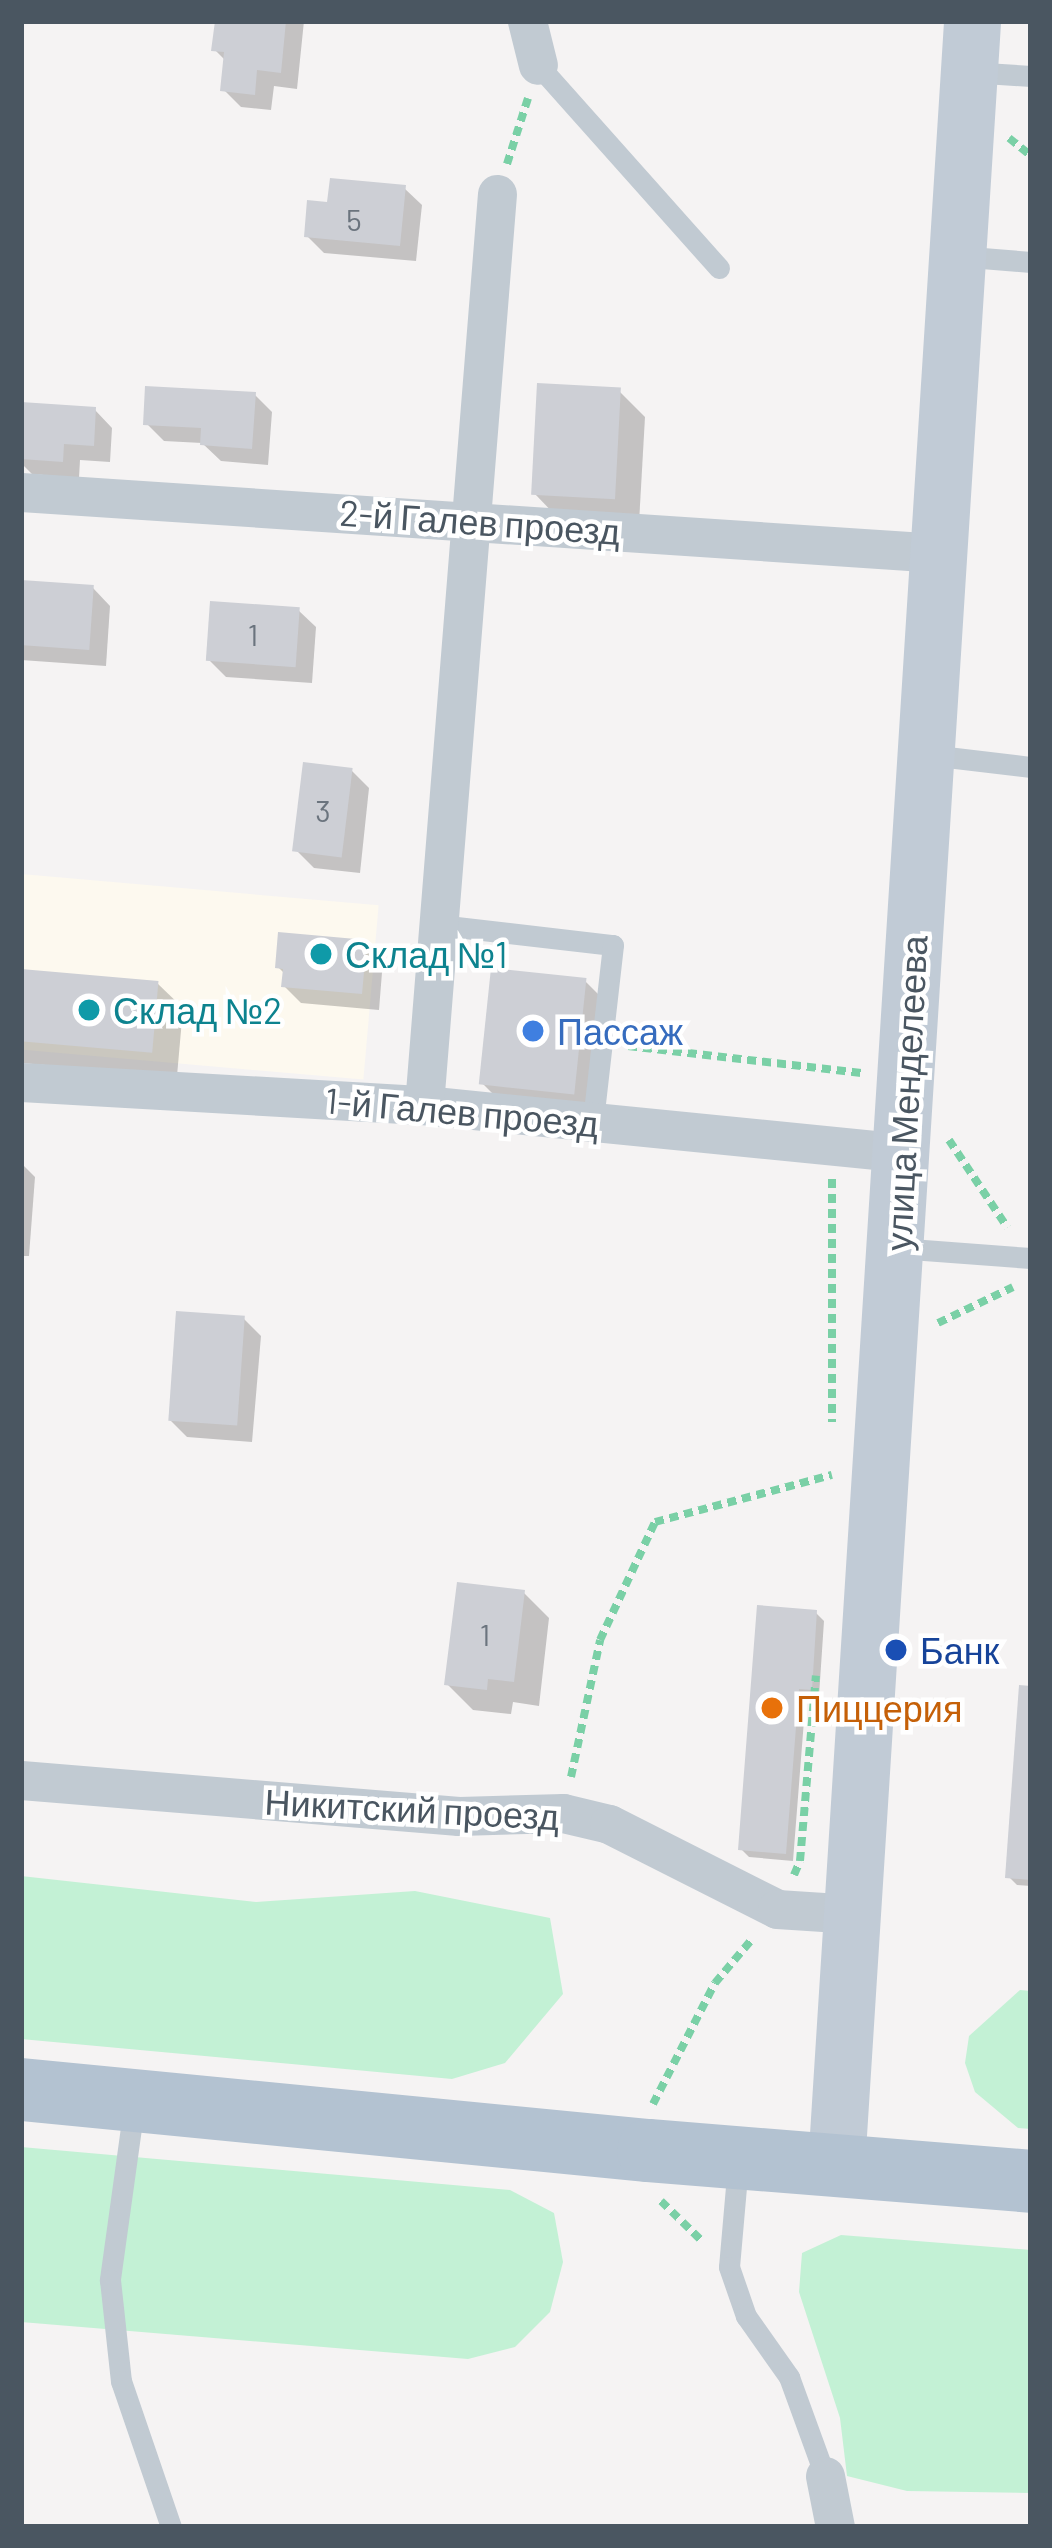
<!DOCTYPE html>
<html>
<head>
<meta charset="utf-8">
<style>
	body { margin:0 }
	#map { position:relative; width:1052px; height:2548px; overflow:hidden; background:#f5f3f3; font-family:Barlow,sans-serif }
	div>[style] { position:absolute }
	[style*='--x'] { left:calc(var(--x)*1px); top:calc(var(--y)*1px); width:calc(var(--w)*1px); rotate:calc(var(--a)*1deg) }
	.commercial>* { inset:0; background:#fdf9ef; transform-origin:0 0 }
	.green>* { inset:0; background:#c3f1d5 }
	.shadow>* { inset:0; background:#0003 }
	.building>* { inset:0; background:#cdcfd5; transform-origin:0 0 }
	.path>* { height:8px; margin-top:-4px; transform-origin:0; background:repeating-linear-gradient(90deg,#7ad0a6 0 9px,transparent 0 15px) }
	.lane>* { height:21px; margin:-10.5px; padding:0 10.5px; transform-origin:10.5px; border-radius:10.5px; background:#c1cad2 }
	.street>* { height:39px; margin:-19.5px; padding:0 19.5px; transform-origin:19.5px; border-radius:19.5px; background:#c1cad2 }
	.secondary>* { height:57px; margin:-28.5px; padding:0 28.5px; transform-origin:28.5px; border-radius:28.5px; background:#c1cbd6 }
	.primary>* { height:63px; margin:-31.5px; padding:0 31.5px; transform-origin:31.5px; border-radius:31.5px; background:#b3c2d1 }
	.dots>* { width:33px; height:33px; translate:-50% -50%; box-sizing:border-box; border:6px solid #fff; border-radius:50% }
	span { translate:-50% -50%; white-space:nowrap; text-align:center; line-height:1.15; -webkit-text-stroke:9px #fff; paint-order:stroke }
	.number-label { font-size:30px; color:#6b747e }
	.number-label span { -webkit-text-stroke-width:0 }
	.street-label { font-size:36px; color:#4a5661 }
	.culture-label { font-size:36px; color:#0d838f }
	.left { translate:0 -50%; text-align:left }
	.shop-label { font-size:36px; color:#366cbe }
	.transit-label { font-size:36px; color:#164399 }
	.food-label { font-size:36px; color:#c56008 }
	.frame { position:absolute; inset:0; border:24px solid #4a5661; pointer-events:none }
</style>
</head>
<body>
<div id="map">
	<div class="commercial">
		<div style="left:21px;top:874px;width:359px;height:175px;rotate:5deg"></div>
	</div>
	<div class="green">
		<div style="clip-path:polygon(21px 1876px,256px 1902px,415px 1891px,550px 1918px,563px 1994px,505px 2063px,452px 2079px,21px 2039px)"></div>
		<div style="clip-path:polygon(1020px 1990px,1031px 1991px,1031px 2129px,1018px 2128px,975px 2092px,965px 2063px,969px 2036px)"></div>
		<div style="clip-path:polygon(21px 2147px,510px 2190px,554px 2213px,563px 2262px,550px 2312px,515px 2347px,468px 2359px,21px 2322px)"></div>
		<div style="clip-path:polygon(841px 2235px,1031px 2250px,1031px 2493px,907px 2491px,847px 2476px,840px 2418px,799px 2292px,802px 2253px)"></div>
	</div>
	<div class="shadow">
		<div style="clip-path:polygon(218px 21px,304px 21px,297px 89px,274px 86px,271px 110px,241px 107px,224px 90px,226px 61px,214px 49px)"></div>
		<div style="clip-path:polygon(404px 188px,422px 205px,416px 261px,324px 253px,307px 236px,330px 205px)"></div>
		<div style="clip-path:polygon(619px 391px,645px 417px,639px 523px,559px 519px,534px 493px)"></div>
		<div style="clip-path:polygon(255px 395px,272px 412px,268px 465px,221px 461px,202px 443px,164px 441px,146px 423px)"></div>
		<div style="clip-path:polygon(21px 405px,95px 410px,112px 428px,110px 462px,80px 460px,79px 478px,32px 474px,21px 463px)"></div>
		<div style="clip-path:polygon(21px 583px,93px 588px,110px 606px,106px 666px,21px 660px)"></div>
		<div style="clip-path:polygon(298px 610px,316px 627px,312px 683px,226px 677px,209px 660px)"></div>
		<div style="clip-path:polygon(352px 771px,369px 788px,360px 873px,314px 868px,297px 851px)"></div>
		<div style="clip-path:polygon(366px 943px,383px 960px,379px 1010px,301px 1003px,284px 986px,285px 974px,278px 967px)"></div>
		<div style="clip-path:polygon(21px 972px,157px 983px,183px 1008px,177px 1076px,21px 1063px)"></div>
		<div style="clip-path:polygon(585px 981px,602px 998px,591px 1109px,499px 1100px,482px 1083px)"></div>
		<div style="clip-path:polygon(21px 1163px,35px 1177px,29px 1256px,21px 1256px)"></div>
		<div style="clip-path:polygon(244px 1319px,261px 1336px,252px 1442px,187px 1437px,170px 1420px)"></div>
		<div style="clip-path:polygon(524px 1593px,549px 1618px,539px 1706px,513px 1702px,511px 1714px,473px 1710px,447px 1684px)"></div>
		<div style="clip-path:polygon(816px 1613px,824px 1621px,819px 1696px,806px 1695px,793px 1861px,749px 1857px,741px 1849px)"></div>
		<div style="clip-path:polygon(1031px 1689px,1031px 1886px,1017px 1885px,1009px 1877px)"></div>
	</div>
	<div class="building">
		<div style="clip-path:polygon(215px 21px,286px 21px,281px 73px,257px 70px,255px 95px,220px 91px,224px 52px,211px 51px)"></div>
		<div style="clip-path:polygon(330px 178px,406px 185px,400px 246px,304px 237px,307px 200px,327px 202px)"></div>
		<div style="left:537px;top:383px;width:84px;height:112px;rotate:3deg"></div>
		<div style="clip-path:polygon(145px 386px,256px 392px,252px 449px,200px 445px,201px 428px,143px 425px)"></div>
		<div style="clip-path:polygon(21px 402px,96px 407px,94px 446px,64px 444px,63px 462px,21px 459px)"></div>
		<div style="left:21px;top:580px;width:73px;height:65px;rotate:4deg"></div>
		<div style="left:210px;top:601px;width:90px;height:60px;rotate:4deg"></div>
		<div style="left:303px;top:762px;width:50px;height:90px;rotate:7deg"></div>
		<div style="clip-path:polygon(278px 932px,367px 940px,362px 994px,281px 987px,283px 969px,275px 968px)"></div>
		<div style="left:491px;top:968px;width:96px;height:117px;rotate:6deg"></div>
		<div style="left:21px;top:969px;width:138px;height:72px;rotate:5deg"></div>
		<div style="left:176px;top:1311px;width:69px;height:110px;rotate:4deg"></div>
		<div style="clip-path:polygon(457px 1582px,525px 1590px,514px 1682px,488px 1679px,487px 1690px,444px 1685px)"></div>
		<div style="clip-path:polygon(757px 1605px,817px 1610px,812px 1690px,799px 1689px,786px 1854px,738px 1850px)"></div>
		<div style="clip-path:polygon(1019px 1685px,1031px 1686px,1031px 1880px,1005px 1878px)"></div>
	</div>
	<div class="path">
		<div style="--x:1009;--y:138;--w:28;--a:39"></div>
		<div style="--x:507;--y:164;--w:69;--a:-72.3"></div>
		<div style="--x:628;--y:1046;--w:237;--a:6.6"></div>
		<div style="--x:949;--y:1140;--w:105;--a:56.3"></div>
		<div style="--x:832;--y:1179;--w:243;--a:90"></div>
		<div style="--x:938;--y:1323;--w:83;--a:-25.6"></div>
		<div style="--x:571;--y:1777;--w:140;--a:-78"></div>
		<div style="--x:600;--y:1640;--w:130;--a:-65"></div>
		<div style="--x:655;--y:1522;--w:183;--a:-14.9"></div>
		<div style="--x:794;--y:1875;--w:15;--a:-67"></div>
		<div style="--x:800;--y:1861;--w:186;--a:-85.1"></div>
		<div style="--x:653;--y:2104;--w:136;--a:-62.9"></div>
		<div style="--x:715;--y:1983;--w:59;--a:-49.8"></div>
		<div style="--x:661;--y:2201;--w:57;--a:44.3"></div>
	</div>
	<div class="lane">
		<div style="--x:538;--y:65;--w:272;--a:48.3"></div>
		<div style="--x:969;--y:72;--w:62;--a:3.7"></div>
		<div style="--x:957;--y:256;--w:74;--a:4.6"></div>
		<div style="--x:930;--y:755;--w:102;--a:6.8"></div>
		<div style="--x:439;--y:925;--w:175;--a:6.6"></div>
		<div style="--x:613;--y:945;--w:177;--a:96.5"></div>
		<div style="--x:897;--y:1248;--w:134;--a:4.3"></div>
		<div style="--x:134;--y:2106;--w:176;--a:97.9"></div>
		<div style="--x:110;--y:2280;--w:102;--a:83.8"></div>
		<div style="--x:121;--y:2381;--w:154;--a:71.1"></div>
		<div style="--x:738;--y:2164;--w:103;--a:95"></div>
		<div style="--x:729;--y:2267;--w:52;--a:70.9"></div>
		<div style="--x:746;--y:2316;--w:75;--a:54.8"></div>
		<div style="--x:789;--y:2377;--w:105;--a:70"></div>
	</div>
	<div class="street">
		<div style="--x:527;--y:21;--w:45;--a:76"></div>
		<div style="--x:21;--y:492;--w:920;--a:3.8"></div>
		<div style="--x:21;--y:1082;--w:404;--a:3.3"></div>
		<div style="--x:424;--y:1105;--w:480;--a:5.7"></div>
		<div style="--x:424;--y:1105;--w:914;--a:-85.42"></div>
		<div style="--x:21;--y:1780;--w:439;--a:4.7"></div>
		<div style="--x:459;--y:1816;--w:104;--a:-1.7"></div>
		<div style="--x:563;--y:1813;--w:47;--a:13.4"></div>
		<div style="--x:609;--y:1824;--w:188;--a:26.8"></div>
		<div style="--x:777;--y:1909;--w:77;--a:3.7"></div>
		<div style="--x:825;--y:2476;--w:52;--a:78.9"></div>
	</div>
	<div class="secondary">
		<div style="--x:836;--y:2166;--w:2149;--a:-86.37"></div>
	</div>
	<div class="primary">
		<div style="--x:21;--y:2089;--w:630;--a:5.56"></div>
		<div style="--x:648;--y:2150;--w:384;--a:4.6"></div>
	</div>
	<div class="dots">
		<div style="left:321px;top:954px;background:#0f9aa8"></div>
		<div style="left:89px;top:1010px;background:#0f9aa8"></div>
		<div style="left:533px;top:1031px;background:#3f7fe0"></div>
		<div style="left:896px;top:1650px;background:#1a4fb4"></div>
		<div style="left:772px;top:1708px;background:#e8710a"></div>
	</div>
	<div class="number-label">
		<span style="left:354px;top:219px">5</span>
		<span style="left:253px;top:634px">1</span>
		<span style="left:323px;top:810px">3</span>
		<span style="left:485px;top:1634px">1</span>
	</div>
	<div class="street-label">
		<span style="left:480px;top:521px;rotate:4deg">2-й Галев проезд</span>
		<span style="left:905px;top:1093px;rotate:-87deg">улица Менделеева</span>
		<span style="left:462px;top:1111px;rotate:5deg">1-й Галев проезд</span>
		<span style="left:412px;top:1808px;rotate:3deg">Никитский проезд</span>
	</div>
	<div class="culture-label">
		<span class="left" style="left:345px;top:954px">Склад №1</span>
		<span class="left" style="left:113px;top:1010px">Склад №2</span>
	</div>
	<div class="shop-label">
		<span class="left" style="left:557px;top:1031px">Пассаж</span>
	</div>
	<div class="transit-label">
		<span class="left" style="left:920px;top:1650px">Банк</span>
	</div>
	<div class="food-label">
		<span class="left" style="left:796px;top:1708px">Пиццерия</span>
	</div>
	<div class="frame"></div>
</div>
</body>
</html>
